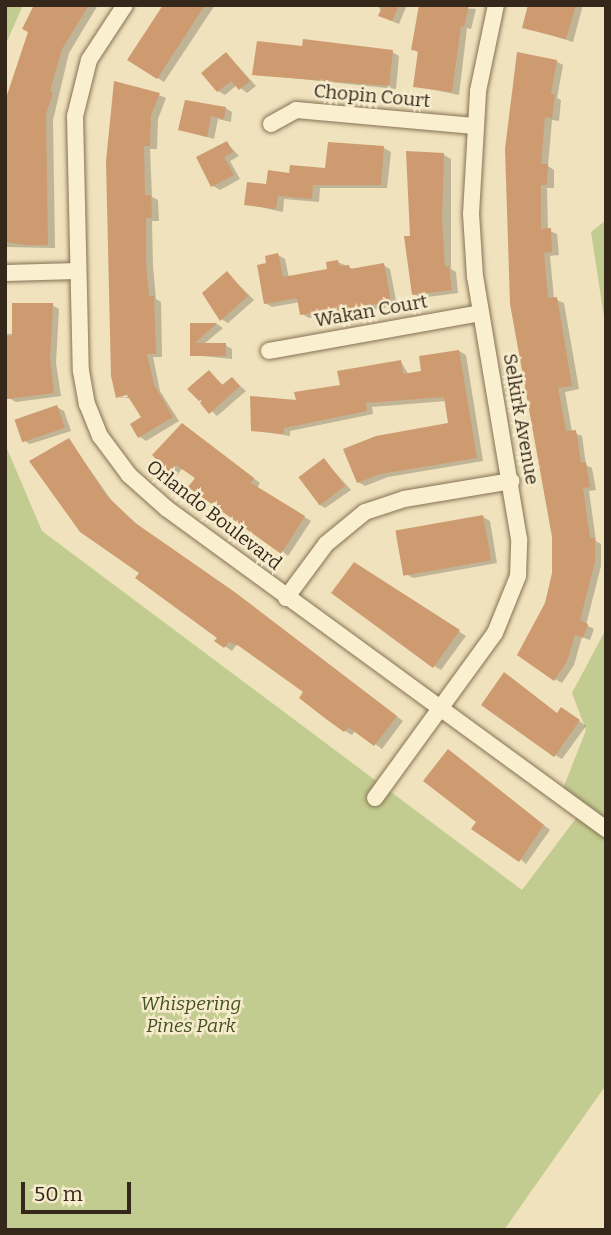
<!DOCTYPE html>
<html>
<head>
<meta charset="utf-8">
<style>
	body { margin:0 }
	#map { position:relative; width:611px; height:1235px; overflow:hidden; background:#efe2bc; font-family:Bitter,serif }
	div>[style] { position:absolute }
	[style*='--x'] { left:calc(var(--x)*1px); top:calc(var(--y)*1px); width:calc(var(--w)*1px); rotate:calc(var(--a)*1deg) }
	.green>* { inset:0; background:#c3cc90 }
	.shadow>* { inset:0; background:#0003 }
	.building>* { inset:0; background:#ce9b70; transform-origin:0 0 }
	.roads { filter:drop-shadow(0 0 2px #867155) drop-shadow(0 0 2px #867155) }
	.minor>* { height:16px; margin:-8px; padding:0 8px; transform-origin:8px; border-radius:8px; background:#faefcf }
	span { translate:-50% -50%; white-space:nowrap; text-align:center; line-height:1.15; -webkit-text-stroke:5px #f6ebcc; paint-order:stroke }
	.street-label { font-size:19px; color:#35281b }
	.park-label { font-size:19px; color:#445221; font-style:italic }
	.frame { position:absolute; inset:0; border:7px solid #35281b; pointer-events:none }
	.scale { position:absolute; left:21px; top:1182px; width:110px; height:32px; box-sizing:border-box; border:4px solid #35281b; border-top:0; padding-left:9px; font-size:21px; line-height:24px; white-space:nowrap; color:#35281b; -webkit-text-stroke:5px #f6ebcc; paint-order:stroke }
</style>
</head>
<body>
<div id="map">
	<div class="green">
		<div style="clip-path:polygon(5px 5px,23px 5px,5px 46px)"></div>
		<div style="clip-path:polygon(606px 220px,606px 330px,591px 232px)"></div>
		<div style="clip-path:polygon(5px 444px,42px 531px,522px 890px,580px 813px,559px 799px,586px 730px,572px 693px,606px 629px,606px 1085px,504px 1230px,5px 1230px)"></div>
	</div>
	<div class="shadow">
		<div style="clip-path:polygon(41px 5px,98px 5px,69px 53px,53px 120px,55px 248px,5px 247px,5px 200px)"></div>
		<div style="clip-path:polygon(168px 5px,215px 5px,164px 82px,129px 60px)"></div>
		<div style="clip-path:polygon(377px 5px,407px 5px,399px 24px,387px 19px)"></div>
		<div style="clip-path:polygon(421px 5px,476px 9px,471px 29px,467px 28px,459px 95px,415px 86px,419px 53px,413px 49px)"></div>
		<div style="clip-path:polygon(531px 5px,583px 5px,573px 42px,524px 27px)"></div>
		<div style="clip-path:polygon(304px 47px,392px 52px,399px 56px,396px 89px,254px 74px)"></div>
		<div style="clip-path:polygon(227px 54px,256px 86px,247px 93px,237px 85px,225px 95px,218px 91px)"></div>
		<div style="clip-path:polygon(556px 61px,563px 65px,557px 98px,561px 100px,559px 121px,552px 120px,548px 166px,554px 170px,554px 188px,547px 188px,548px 230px,557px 234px,559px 255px,550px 256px,554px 299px,564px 303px,579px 389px,565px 392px,572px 432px,582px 436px,586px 465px,592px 468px,596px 490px,589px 491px,596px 541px,601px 544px,601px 566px,586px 625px,594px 629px,590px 640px,582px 637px,574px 665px,562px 683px,555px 679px,546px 604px,554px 573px,554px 537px,506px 149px)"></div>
		<div style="clip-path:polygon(evenodd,159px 95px,166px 98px,158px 119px,157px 149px,150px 149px,152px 197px,158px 200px,159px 221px,152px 221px,153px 267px,156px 299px,161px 302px,162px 357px,153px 357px,160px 391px,179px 421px,146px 441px,140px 437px,143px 418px,132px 399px,118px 396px,108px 162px,159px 95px,121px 395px,136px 395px,121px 398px,121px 395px)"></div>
		<div style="clip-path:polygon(225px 108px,232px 112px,231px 122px,218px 119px,214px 139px,180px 129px)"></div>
		<div style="clip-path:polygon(227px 143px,239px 156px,230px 161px,240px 179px,220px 190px,213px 186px)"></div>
		<div style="clip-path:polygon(384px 148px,391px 152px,387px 188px,320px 188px,319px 202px,284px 199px,283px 212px,246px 204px,291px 175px,326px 170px)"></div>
		<div style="clip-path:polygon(444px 155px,451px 159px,451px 269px,456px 272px,458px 293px,420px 298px,413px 293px,412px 237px)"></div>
		<div style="clip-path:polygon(278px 255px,285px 259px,289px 278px,329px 270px,338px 262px,355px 270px,383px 265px,390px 269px,397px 306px,309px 318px,302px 314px,300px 302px,272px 307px,265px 303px,268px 264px)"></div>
		<div style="clip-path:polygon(227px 273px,254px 300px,228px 323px,221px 319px)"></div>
		<div style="clip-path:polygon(52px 305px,59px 309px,56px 363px,61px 396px,16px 402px,9px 398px,5px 377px,5px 334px,14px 334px)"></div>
		<div style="clip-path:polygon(217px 324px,223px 328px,204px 344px,225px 345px,232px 349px,232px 359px,192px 355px,191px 325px)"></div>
		<div style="clip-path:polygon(459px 351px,466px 355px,483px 461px,388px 477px,365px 486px,358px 482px,450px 425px,446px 401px,372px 407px,373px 414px,290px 431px,290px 436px,253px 430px,298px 402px,401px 362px,409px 375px,423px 373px)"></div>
		<div style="clip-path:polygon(209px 372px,224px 386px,232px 379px,246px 391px,217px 416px,200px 400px)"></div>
		<div style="clip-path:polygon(57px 407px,64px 411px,71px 431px,30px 444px,23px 440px)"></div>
		<div style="clip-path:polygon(189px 429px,260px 483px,257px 488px,311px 521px,288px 556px,183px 468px,177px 475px,154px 455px)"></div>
		<div style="clip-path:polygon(69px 440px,112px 501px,141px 528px,243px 599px,403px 721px,382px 749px,356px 730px,352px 735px,345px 731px,301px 698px,306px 692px,237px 644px,232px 651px,217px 641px,219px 638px,142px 572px)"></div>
		<div style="clip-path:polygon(324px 460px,351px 490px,325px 508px,318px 504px)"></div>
		<div style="clip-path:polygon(483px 517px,490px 521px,497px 563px,413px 578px,406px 574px)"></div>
		<div style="clip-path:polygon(361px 569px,466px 636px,441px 670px,434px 666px)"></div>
		<div style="clip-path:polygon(568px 713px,586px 726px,562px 759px,555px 755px,558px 714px)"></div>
		<div style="clip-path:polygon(455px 755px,550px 830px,526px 864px,479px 822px)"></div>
	</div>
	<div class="building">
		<div style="clip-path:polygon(34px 5px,89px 5px,62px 49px,50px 91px,53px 92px,46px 115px,48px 245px,25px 245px,5px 242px,5px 101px,28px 32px,22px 29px)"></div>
		<div style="clip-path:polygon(163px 5px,205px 5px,157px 79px,127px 60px)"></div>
		<div style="clip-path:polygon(383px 5px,399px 5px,392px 21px,378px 16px)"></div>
		<div style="clip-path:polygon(419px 5px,469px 5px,464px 27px,461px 26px,452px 92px,413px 87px,418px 51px,411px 50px)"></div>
		<div style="clip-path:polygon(528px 5px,576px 5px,566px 39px,522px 28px)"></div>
		<div style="clip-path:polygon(303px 39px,393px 50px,389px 86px,252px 75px,257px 41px,302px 46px)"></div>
		<div style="clip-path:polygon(226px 52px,250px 81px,239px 90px,231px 81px,217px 92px,201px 73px)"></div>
		<div style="clip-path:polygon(517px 52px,557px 60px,551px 94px,555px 94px,552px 118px,545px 117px,541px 164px,548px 164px,547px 185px,541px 185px,541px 229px,551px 228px,552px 252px,544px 253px,548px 298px,557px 297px,572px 386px,558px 388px,566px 431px,576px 430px,581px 463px,586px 462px,590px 487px,583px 488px,590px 538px,595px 538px,595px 562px,580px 620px,588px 624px,583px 638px,575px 635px,567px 661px,554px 681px,517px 655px,545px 603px,552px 573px,552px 537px,510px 304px,505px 149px)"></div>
		<div style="clip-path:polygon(114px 81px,160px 93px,151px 115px,150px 146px,144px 146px,145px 195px,151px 195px,152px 218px,146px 218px,146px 263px,149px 296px,154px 296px,156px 354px,147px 354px,154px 385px,173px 417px,138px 438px,130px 424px,141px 417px,127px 395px,116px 398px,111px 376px,106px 161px)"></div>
		<div style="clip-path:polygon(185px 100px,226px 107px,224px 119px,211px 116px,207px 137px,178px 130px)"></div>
		<div style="clip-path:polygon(227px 141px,233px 152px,224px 157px,234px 175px,211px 187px,196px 157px)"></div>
		<div style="clip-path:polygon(328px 142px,384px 146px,381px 185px,313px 185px,312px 199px,278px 196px,276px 209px,244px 205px,247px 182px,266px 184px,268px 170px,289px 173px,290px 165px,325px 168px)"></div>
		<div style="clip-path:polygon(406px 151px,444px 153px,442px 221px,445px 267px,449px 266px,452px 290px,412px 295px,404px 236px,410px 236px)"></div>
		<div style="clip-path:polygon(278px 253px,283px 277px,327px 269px,326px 262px,338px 260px,339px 266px,349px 265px,350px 269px,384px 263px,391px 302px,300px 315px,297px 298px,264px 304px,257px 265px,266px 263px,265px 256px)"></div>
		<div style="clip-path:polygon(227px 271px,248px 296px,220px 321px,202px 293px)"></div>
		<div style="clip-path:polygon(12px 303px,53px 303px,50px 359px,54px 393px,7px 399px,7px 336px,12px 336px)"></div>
		<div style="clip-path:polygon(190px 323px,217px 323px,195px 343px,226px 343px,226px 356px,190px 356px)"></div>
		<div style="clip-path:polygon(459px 350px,477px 458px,380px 474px,357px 483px,343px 449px,376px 436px,448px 423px,444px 397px,366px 403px,367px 411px,284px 428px,283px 434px,251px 431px,250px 396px,296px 400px,294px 392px,340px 385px,337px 371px,401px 360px,403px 374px,421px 371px,419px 356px)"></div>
		<div style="clip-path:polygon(209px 370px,222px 385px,232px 377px,240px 386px,209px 414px,200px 403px,204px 398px,199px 401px,187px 389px)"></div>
		<div style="left:57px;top:405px;width:24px;height:45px;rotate:71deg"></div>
		<div style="clip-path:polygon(182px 423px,254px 478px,251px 483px,305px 516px,281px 554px,188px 487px,195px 478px,176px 465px,169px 472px,152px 455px)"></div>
		<div style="clip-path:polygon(69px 438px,106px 495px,134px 522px,236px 593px,397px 716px,374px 746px,348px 727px,344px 732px,326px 719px,299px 698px,303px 692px,239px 646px,229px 642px,224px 648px,214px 641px,217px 638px,135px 578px,139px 573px,80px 532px,29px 461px)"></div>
		<div style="left:324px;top:458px;width:35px;height:32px;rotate:53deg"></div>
		<div style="left:483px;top:515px;width:46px;height:89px;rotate:80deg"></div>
		<div style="clip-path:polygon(354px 562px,460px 630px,433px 668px,331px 593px)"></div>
		<div style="clip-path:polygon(504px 672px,557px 713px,561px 707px,580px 720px,554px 757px,481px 705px)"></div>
		<div style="clip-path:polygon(448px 749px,544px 825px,519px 862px,471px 829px,476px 822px,423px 781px)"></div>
	</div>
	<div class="roads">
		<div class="minor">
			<div style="--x:125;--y:5;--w:66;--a:123.2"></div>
			<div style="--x:89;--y:60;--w:58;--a:104"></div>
			<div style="--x:75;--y:116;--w:255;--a:88.7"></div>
			<div style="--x:81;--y:371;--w:34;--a:80"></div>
			<div style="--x:87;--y:404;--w:35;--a:68"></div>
			<div style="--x:100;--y:436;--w:49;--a:53.4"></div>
			<div style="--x:129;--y:475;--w:50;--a:41.7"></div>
			<div style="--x:166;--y:508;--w:545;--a:36.11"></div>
			<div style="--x:271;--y:124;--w:29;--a:-29"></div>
			<div style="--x:296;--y:110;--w:179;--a:5.1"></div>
			<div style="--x:5;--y:273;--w:73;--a:-1.6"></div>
			<div style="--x:269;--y:351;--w:215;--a:-10.2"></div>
			<div style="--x:286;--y:598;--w:67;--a:-53.5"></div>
			<div style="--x:326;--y:544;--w:50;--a:-39.4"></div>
			<div style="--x:365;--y:512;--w:41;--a:-18.4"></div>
			<div style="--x:404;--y:499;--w:109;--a:-9.5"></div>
			<div style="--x:375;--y:798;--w:204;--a:-54"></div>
			<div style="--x:495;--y:633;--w:61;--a:-68"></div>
			<div style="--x:518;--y:576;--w:37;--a:-88"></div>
			<div style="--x:519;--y:539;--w:266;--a:-99.5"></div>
			<div style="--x:475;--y:277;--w:63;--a:-93.6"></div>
			<div style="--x:471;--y:214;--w:123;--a:-86.7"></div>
			<div style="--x:478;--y:91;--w:88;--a:-78.2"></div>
		</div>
	</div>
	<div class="street-label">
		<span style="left:372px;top:96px;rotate:5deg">Chopin Court</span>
		<span style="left:371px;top:311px;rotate:-10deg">Wakan Court</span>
		<span style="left:521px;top:419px;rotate:80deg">Selkirk Avenue</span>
		<span style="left:214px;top:515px;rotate:38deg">Orlando Boulevard</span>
	</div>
	<div class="park-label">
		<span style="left:191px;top:1015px">Whispering<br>Pines Park</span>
	</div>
	<div class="frame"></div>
	<div class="scale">50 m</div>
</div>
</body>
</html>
